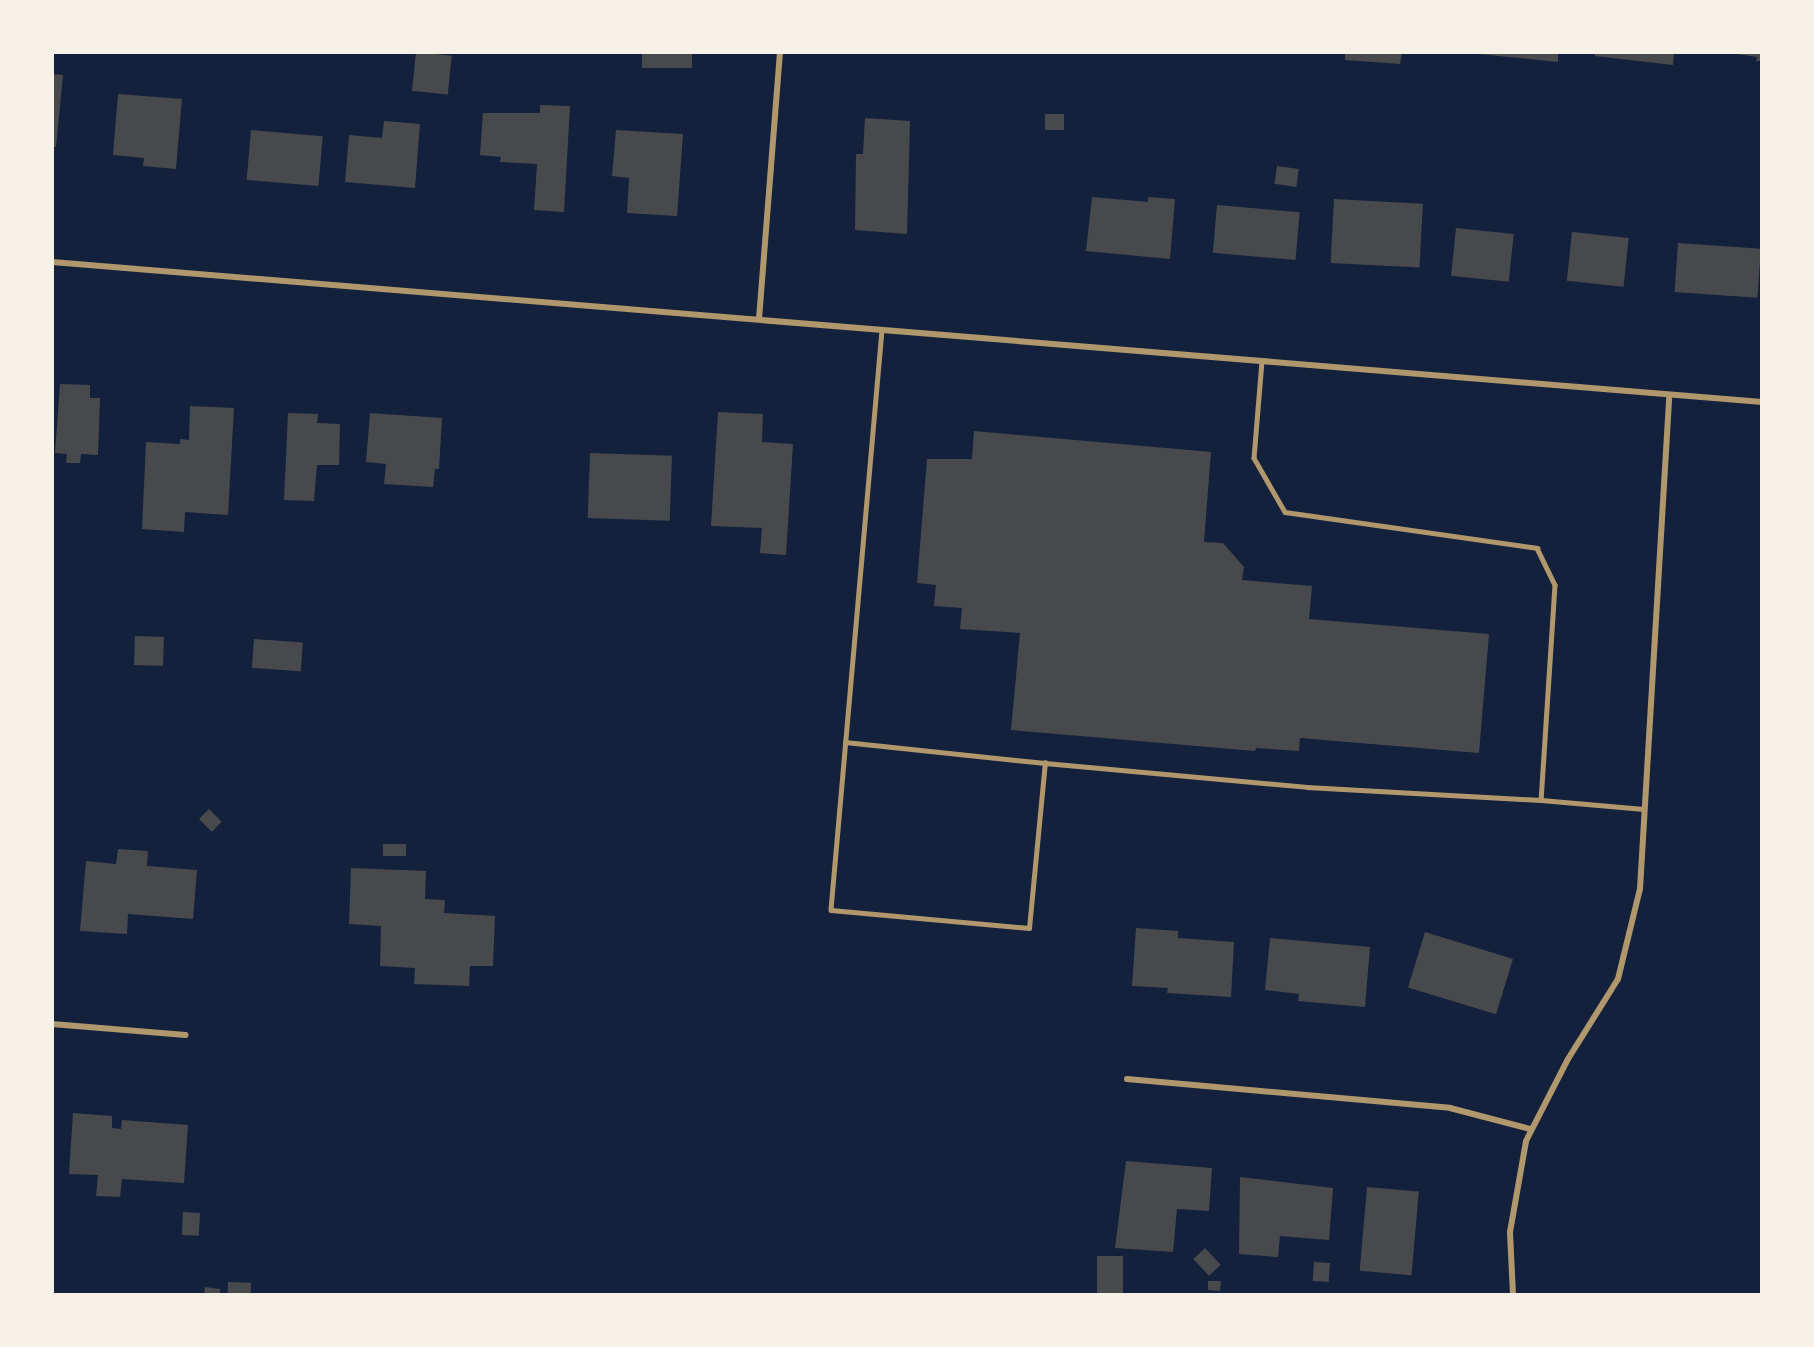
<!DOCTYPE html>
<html>
<head>
<meta charset="utf-8">
<style>
	body { margin:0 }
	#map { position:relative; width:1814px; height:1347px; overflow:hidden; background:#14213d; font-family:"Open Sans",sans-serif }
	div>[style] { position:absolute }
	[style*='--x'] { left:calc(var(--x)*1px); top:calc(var(--y)*1px); width:calc(var(--w)*1px); rotate:calc(var(--a)*1deg) }
	.building>* { inset:0; background:#48494c; transform-origin:0 0 }
	.service>* { height:4.5px; margin:-2.25px; padding:0 2.25px; transform-origin:2.25px; border-radius:2.25px; background:#b1986c }
	.minor>* { height:6px; margin:-3px; padding:0 3px; transform-origin:3px; border-radius:3px; background:#b1986c }
	span { translate:-50% -50%; white-space:nowrap; text-align:center; line-height:1.15; -webkit-text-stroke:5px #f6f1e7; paint-order:stroke }
	.frame { position:absolute; inset:0; border:54px solid #f6f1e7; pointer-events:none }
</style>
</head>
<body>
<div id="map">
	<div class="building">
		<div style="left:416px;top:52px;width:36px;height:39px;rotate:6deg"></div>
		<div style="left:642px;top:52px;width:50px;height:16px"></div>
		<div style="clip-path:polygon(1345px 52px,1402px 52px,1400px 64px,1345px 60px)"></div>
		<div style="clip-path:polygon(1460px 52px,1558px 52px,1558px 62px)"></div>
		<div style="clip-path:polygon(1595px 52px,1674px 52px,1673px 65px,1595px 56px)"></div>
		<div style="clip-path:polygon(1725px 52px,1762px 52px,1762px 61px,1756px 61px,1757px 57px)"></div>
		<div style="clip-path:polygon(52px 74px,63px 75px,56px 147px,52px 147px)"></div>
		<div style="clip-path:polygon(118px 94px,182px 99px,176px 169px,143px 166px,144px 158px,113px 155px)"></div>
		<div style="clip-path:polygon(540px 105px,570px 106px,564px 212px,534px 210px,537px 164px,500px 162px,501px 157px,480px 155px,483px 113px,540px 113px)"></div>
		<div style="left:1045px;top:114px;width:19px;height:16px"></div>
		<div style="clip-path:polygon(865px 118px,910px 121px,907px 234px,855px 230px,856px 154px,863px 154px)"></div>
		<div style="clip-path:polygon(384px 121px,420px 124px,415px 188px,345px 182px,349px 135px,382px 138px)"></div>
		<div style="left:251px;top:130px;width:72px;height:50px;rotate:5deg"></div>
		<div style="clip-path:polygon(616px 130px,683px 134px,677px 216px,627px 213px,629px 178px,612px 176px)"></div>
		<div style="left:1277px;top:166px;width:22px;height:18px;rotate:8deg"></div>
		<div style="clip-path:polygon(1092px 197px,1148px 202px,1148px 197px,1175px 199px,1170px 259px,1086px 251px)"></div>
		<div style="left:1334px;top:199px;width:89px;height:64px;rotate:3deg"></div>
		<div style="left:1217px;top:205px;width:83px;height:48px;rotate:5deg"></div>
		<div style="left:1456px;top:228px;width:58px;height:48px;rotate:6deg"></div>
		<div style="left:1572px;top:232px;width:57px;height:49px;rotate:6deg"></div>
		<div style="left:1678px;top:243px;width:83px;height:49px;rotate:4deg"></div>
		<div style="clip-path:polygon(60px 384px,90px 385px,90px 398px,100px 398px,98px 455px,81px 454px,80px 463px,66px 463px,67px 454px,55px 453px)"></div>
		<div style="clip-path:polygon(190px 406px,234px 408px,228px 515px,185px 512px,184px 532px,142px 529px,146px 442px,180px 444px,180px 439px,189px 440px)"></div>
		<div style="clip-path:polygon(718px 412px,763px 414px,762px 442px,793px 444px,786px 555px,760px 553px,762px 528px,711px 526px)"></div>
		<div style="clip-path:polygon(288px 413px,318px 414px,317px 423px,340px 424px,339px 465px,317px 465px,314px 501px,284px 500px)"></div>
		<div style="clip-path:polygon(370px 413px,442px 418px,439px 469px,435px 469px,433px 487px,384px 484px,386px 464px,366px 462px)"></div>
		<div style="clip-path:polygon(974px 431px,1211px 452px,1204px 542px,1223px 543px,1244px 567px,1242px 580px,1312px 586px,1309px 619px,1489px 634px,1479px 753px,1300px 738px,1299px 751px,1256px 748px,1255px 751px,1011px 730px,1020px 633px,960px 629px,962px 608px,934px 606px,936px 585px,917px 583px,927px 459px,972px 459px)"></div>
		<div style="left:590px;top:453px;width:82px;height:65px;rotate:2deg"></div>
		<div style="left:135px;top:636px;width:29px;height:29px;rotate:2deg"></div>
		<div style="left:254px;top:639px;width:49px;height:29px;rotate:4deg"></div>
		<div style="left:209px;top:809px;width:18px;height:14px;rotate:45deg"></div>
		<div style="left:383px;top:844px;width:23px;height:12px"></div>
		<div style="clip-path:polygon(118px 849px,148px 851px,147px 866px,197px 870px,193px 919px,128px 914px,127px 934px,80px 931px,86px 861px,116px 864px)"></div>
		<div style="clip-path:polygon(351px 868px,426px 871px,425px 899px,445px 900px,444px 913px,495px 916px,493px 966px,470px 966px,469px 986px,414px 984px,415px 968px,380px 966px,381px 926px,349px 924px)"></div>
		<div style="clip-path:polygon(1136px 928px,1178px 931px,1178px 938px,1234px 942px,1231px 997px,1167px 993px,1168px 988px,1132px 986px)"></div>
		<div style="left:1425px;top:932px;width:92px;height:58px;rotate:17deg"></div>
		<div style="clip-path:polygon(1270px 938px,1370px 947px,1365px 1007px,1298px 1001px,1299px 994px,1265px 990px)"></div>
		<div style="clip-path:polygon(73px 1113px,112px 1116px,112px 1128px,121px 1129px,122px 1120px,188px 1125px,184px 1183px,122px 1179px,120px 1197px,96px 1196px,98px 1175px,69px 1174px)"></div>
		<div style="clip-path:polygon(1126px 1161px,1212px 1168px,1209px 1211px,1177px 1209px,1173px 1252px,1115px 1248px)"></div>
		<div style="clip-path:polygon(1240px 1177px,1333px 1188px,1329px 1240px,1280px 1236px,1278px 1257px,1239px 1254px)"></div>
		<div style="left:1367px;top:1187px;width:52px;height:84px;rotate:5deg"></div>
		<div style="left:183px;top:1212px;width:17px;height:23px;rotate:3deg"></div>
		<div style="left:1205px;top:1248px;width:23px;height:16px;rotate:47deg"></div>
		<div style="left:1097px;top:1256px;width:26px;height:38px"></div>
		<div style="left:1314px;top:1262px;width:16px;height:19px;rotate:4deg"></div>
		<div style="clip-path:polygon(1208px 1281px,1221px 1281px,1220px 1291px,1208px 1290px)"></div>
		<div style="left:228px;top:1282px;width:23px;height:12px;rotate:2deg"></div>
		<div style="clip-path:polygon(205px 1287px,220px 1289px,220px 1294px,204px 1294px)"></div>
	</div>
	<div class="service">
		<div style="--x:882;--y:330;--w:582;--a:95.03"></div>
		<div style="--x:831;--y:910;--w:199;--a:5.2"></div>
		<div style="--x:1029;--y:928;--w:166;--a:-84.5"></div>
		<div style="--x:1045;--y:763;--w:263;--a:5.2"></div>
		<div style="--x:1307;--y:787;--w:234;--a:3.2"></div>
		<div style="--x:1262;--y:361;--w:97;--a:94.7"></div>
		<div style="--x:1254;--y:458;--w:62;--a:60.1"></div>
		<div style="--x:1285;--y:512;--w:255;--a:8.1"></div>
		<div style="--x:1537;--y:548;--w:41;--a:64.1"></div>
		<div style="--x:1555;--y:585;--w:215;--a:93.7"></div>
		<div style="--x:1541;--y:800;--w:103;--a:5"></div>
		<div style="--x:845;--y:742;--w:201;--a:6"></div>
	</div>
	<div class="minor">
		<div style="--x:52;--y:262;--w:1716;--a:4.68"></div>
		<div style="--x:759;--y:319;--w:268;--a:-85.5"></div>
		<div style="--x:52;--y:1024;--w:134;--a:4.7"></div>
		<div style="--x:1127;--y:1079;--w:324;--a:5.1"></div>
		<div style="--x:1450;--y:1108;--w:83;--a:14.7"></div>
		<div style="--x:1513;--y:1294;--w:62;--a:-92.8"></div>
		<div style="--x:1510;--y:1232;--w:92;--a:-80"></div>
		<div style="--x:1526;--y:1141;--w:92;--a:-62.9"></div>
		<div style="--x:1568;--y:1059;--w:94;--a:-58"></div>
		<div style="--x:1618;--y:979;--w:93;--a:-76.3"></div>
		<div style="--x:1640;--y:889;--w:495;--a:-86.6"></div>
	</div>
	<div class="frame"></div>
</div>
</body>
</html>
